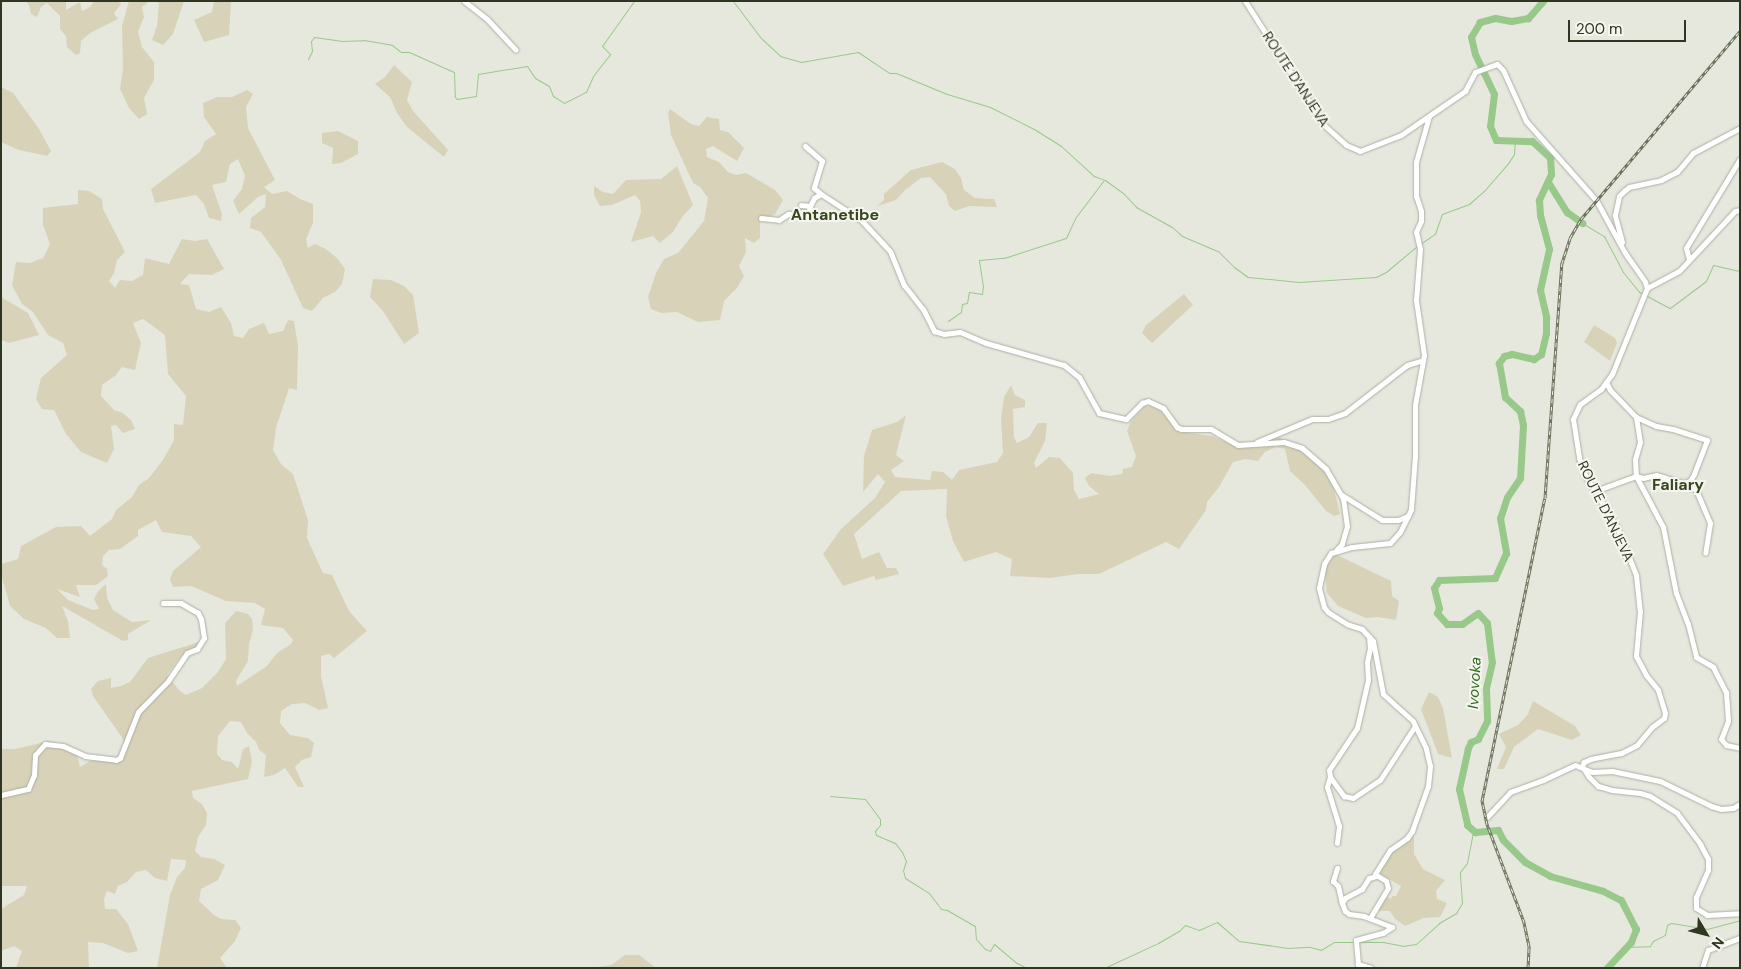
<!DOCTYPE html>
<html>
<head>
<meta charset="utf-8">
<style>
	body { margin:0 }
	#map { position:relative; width:1741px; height:969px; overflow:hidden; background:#e6e8de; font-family:"DM Sans",sans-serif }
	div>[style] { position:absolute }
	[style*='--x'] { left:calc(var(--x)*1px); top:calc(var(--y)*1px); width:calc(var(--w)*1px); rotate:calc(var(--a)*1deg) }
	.green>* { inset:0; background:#d8d3b8 }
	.stream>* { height:1px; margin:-0.5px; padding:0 0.5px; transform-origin:0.5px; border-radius:0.5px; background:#99c98a }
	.river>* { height:7px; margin:-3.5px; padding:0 3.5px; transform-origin:3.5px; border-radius:3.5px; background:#99c98a }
	.roads { filter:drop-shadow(0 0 1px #abafa2) drop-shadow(0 0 1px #abafa2) }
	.minor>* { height:5px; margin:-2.5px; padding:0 2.5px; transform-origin:2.5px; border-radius:2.5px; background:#fff }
	.rail>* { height:3px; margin-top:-1.5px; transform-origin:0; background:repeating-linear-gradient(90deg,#f4f5ee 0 4px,#6a725b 0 8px); box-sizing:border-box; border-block:1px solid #6a725b }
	span { translate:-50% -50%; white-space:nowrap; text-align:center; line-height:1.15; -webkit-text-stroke:4px #f4f5ee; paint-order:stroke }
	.street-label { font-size:14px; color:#2f3621 }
	.water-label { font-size:15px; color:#336b21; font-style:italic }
	.quarter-label { font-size:16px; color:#38461f; font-weight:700 }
	.frame { position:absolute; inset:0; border:2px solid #2f3621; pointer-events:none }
	.north { position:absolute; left:1681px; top:909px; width:50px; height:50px; -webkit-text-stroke:4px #f4f5ee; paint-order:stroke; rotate:127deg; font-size:14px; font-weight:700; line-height:20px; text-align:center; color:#2f3621 }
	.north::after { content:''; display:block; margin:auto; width:18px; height:22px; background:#2f3621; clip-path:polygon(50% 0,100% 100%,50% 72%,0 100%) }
	.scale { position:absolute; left:1568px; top:20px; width:118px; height:22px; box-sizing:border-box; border:2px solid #2f3621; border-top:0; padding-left:6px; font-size:15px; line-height:18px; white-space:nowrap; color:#2f3621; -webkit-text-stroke:4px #f4f5ee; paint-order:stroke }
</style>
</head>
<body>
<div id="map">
	<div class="green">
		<div style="clip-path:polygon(25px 1px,66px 1px,66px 10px,80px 2px,82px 11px,90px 7px,94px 1px,118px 1px,121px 4px,114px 13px,118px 19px,90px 33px,81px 41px,80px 53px,76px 55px,67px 47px,66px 36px,60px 29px,60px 16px,47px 3px,41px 7px,37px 17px,31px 14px,29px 5px)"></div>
		<div style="clip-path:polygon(129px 1px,150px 1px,142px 7px,144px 17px,138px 32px,142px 47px,154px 62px,154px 80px,144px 98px,147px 114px,139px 119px,129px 108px,120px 89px,123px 68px,122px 26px)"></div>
		<div style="clip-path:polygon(154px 1px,184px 1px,173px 34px,163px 45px,152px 40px,157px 26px,159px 3px)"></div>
		<div style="clip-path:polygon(214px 1px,231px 1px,229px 35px,204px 42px,194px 20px,212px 12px)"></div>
		<div style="clip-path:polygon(394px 65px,412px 82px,407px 100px,413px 111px,448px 150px,444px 157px,407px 127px,397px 113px,390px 97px,375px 84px,385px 77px)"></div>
		<div style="clip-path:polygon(1px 87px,13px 93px,39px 129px,51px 151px,47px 156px,19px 150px,1px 142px)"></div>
		<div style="clip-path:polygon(247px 90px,253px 94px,246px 107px,248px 128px,275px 180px,264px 187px,272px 194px,287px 191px,300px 199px,313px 204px,313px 223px,306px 239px,308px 248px,315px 244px,326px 249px,337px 258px,345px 269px,342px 284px,335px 292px,323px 298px,312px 311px,303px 308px,281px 260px,261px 232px,250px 228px,251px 218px,265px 207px,266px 194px,258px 197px,239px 214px,233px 201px,242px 189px,245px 176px,238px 159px,230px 164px,226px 182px,212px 185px,222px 214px,221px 221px,209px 218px,204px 204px,196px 195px,155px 203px,151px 189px,200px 152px,205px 141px,216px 134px,204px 117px,203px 103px,217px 97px,232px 97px)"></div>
		<div style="clip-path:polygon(670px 109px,691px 124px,699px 126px,707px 117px,719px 119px,720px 130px,728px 132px,744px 148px,737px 161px,713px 146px,706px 149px,707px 157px,719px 162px,728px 172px,736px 175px,746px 173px,775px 190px,783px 200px,775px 214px,760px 222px,760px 238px,754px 243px,745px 238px,746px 252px,739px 266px,744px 276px,737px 288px,724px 301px,720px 320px,698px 322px,677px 312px,661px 313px,651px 309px,648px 297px,656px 273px,664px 259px,678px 253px,704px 221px,708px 198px,700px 187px,693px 183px,671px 135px,668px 113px)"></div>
		<div style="clip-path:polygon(338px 131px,358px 141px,358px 154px,341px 163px,332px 164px,333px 148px,322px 143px,322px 133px)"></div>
		<div style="clip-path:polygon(942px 162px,955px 169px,961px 178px,964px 190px,975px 198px,994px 199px,997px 207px,969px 206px,955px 211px,949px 206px,946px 194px,930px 177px,921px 178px,905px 190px,896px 200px,877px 206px,884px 200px,884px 194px,911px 170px)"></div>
		<div style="clip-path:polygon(677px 166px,693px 205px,682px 217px,673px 232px,660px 243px,653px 236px,631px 242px,641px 212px,640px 201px,635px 195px,612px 205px,600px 206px,594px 195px,594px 186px,603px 192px,613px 194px,626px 180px,661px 179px)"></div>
		<div style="clip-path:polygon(78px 190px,89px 191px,102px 199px,103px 209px,125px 252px,117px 260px,114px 273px,109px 281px,115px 288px,120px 280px,132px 281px,143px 275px,145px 258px,169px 264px,182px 239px,195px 241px,207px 239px,224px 269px,212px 275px,189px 274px,180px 284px,189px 285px,196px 309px,209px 312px,221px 307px,231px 323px,234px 336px,243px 338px,249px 329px,264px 323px,269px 334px,283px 331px,288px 320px,294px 321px,298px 346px,297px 390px,289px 388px,276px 428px,273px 450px,281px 464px,293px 474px,308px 520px,307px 538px,323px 573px,332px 575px,349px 611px,367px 631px,334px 658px,329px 654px,321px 656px,321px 676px,328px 708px,319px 710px,305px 703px,292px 704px,281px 711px,280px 723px,290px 735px,308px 738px,314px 743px,311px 757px,302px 760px,295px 767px,304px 787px,298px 787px,285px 768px,274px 775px,264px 777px,266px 755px,259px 750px,256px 742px,247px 733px,241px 722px,230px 721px,218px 736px,217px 754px,222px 760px,232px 762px,238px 769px,243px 749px,249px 746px,252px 762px,248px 779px,192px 791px,193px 798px,202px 804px,207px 813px,206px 825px,198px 837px,195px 851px,201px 857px,214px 859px,225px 865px,218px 880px,201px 889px,199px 901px,214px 915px,221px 919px,235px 920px,241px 928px,235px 941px,220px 958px,227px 968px,157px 968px,170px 895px,177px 877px,185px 868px,186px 860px,171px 859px,167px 881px,155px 878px,146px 870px,136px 872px,127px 882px,118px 886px,115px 894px,107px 891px,104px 899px,105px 909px,116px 909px,128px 924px,138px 951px,128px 953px,103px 943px,88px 942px,89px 968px,16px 968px,22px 951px,14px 946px,1px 951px,1px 909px,24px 895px,27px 886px,1px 886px,1px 749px,15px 749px,49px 741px,68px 746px,77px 754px,80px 767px,90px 761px,124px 756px,123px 739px,93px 696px,91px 689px,98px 681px,111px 678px,111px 688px,121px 686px,130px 682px,148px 658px,202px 641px,196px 648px,182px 655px,167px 675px,179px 690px,186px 695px,202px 688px,218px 672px,226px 659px,225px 623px,236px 611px,248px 614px,252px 619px,253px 630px,249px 644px,248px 661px,236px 681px,237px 686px,267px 666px,277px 653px,291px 644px,293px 640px,283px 628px,261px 625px,265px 609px,255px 603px,226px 601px,191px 586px,173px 587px,170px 579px,173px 571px,201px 547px,191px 536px,162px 532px,156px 520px,138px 530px,138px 536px,120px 549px,109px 550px,103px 556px,102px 565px,107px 569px,108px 576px,96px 585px,76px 585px,80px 597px,57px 589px,68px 600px,93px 610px,99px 609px,94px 599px,98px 591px,106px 584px,107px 598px,113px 610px,132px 622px,151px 620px,128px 634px,128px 640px,123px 641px,62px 606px,68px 621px,70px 638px,57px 638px,46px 628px,24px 619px,10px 606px,1px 574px,1px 564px,18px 559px,21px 546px,56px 527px,81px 526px,90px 536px,112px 519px,116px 510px,132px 497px,139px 485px,149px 478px,163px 460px,174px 440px,174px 424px,183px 425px,186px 396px,168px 374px,165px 335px,143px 319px,133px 323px,141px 343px,135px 370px,122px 367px,115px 376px,102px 385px,101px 396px,114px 410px,123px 413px,131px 420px,135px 429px,123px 433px,116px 425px,111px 426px,114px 449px,107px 463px,81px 452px,66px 434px,54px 410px,42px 409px,36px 399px,41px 378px,67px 355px,63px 343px,48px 335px,33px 312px,22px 304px,12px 285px,16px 262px,30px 263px,43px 258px,50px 244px,43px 225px,43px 208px,78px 204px)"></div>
		<div style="clip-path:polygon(373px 279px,391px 280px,404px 286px,413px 295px,419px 333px,404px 344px,383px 311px,370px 297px)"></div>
		<div style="clip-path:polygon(1184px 294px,1193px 305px,1152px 343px,1142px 333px,1146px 325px)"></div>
		<div style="clip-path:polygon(1px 297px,28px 313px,39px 335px,9px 343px,1px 340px)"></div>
		<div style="clip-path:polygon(1594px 325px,1615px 338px,1617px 343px,1610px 361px,1584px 342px)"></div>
		<div style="clip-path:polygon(1011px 385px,1015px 395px,1025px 400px,1025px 407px,1013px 409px,1014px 437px,1017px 443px,1029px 437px,1038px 423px,1047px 423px,1045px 441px,1034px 463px,1036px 468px,1049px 457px,1060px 458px,1073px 473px,1074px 490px,1079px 499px,1099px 494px,1089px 486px,1085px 478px,1091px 473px,1110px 476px,1122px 474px,1123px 469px,1132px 467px,1136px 456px,1127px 431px,1131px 421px,1145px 406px,1156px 407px,1183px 432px,1212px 436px,1235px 446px,1254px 446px,1279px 437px,1305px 453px,1325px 472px,1333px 485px,1340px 514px,1334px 516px,1326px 511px,1305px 485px,1290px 471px,1285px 449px,1276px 447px,1265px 452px,1258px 461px,1245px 459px,1233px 462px,1219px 487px,1207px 502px,1206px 510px,1179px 549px,1166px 542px,1099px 574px,1078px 574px,1050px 578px,1010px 576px,1012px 559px,996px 552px,964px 562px,953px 541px,946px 516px,947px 489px,901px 491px,854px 534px,862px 559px,879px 552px,887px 568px,896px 568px,899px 574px,876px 580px,874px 576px,843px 586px,823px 554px,841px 529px,875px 498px,885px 482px,878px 474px,863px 492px,864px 456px,872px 430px,897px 422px,906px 415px,896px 455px,904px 461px,891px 470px,895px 477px,930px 480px,932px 471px,943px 472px,952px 480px,959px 470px,997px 462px,1003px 453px,1001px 419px,1004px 397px)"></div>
		<div style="clip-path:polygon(1333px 553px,1391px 581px,1392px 596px,1399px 601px,1396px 620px,1378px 617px,1366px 618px,1338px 606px,1327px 593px,1325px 574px,1326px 565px)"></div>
		<div style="clip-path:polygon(1429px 692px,1438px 697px,1443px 708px,1452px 758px,1438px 754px,1421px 709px)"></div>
		<div style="clip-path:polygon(1533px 701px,1575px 726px,1581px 735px,1572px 740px,1538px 729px,1514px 747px,1504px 769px,1497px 769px,1506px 747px,1499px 734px,1518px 725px,1528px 714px)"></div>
		<div style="clip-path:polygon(1410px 836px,1414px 837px,1414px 854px,1423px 869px,1445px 880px,1436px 891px,1437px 899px,1447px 903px,1440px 917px,1424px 918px,1405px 926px,1395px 919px,1390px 911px,1378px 911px,1385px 896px,1391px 899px,1392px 896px,1396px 896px,1401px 886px,1377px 872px,1398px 844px)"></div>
		<div style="clip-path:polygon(625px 955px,639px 955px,656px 968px,591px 968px,611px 965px)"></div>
	</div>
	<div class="stream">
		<div style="--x:733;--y:1;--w:46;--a:52.9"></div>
		<div style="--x:761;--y:38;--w:26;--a:43"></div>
		<div style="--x:780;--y:56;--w:22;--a:16"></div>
		<div style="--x:801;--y:62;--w:58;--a:-10"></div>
		<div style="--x:858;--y:52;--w:37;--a:34"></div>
		<div style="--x:889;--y:73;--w:7;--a:0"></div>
		<div style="--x:896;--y:73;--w:55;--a:22.4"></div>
		<div style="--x:947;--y:94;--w:45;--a:16.8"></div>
		<div style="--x:990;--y:107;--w:49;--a:26.6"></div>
		<div style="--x:1034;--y:129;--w:32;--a:32"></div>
		<div style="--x:1061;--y:146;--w:45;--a:42.3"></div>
		<div style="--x:1094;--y:176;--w:12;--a:20"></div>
		<div style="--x:1105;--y:180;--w:24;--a:36"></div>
		<div style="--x:1124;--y:194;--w:18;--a:47"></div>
		<div style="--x:1136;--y:207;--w:41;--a:29.1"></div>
		<div style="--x:1172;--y:227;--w:13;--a:42"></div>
		<div style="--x:1182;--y:236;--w:39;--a:23"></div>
		<div style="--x:1218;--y:251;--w:23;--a:45"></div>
		<div style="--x:1234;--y:267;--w:17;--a:36"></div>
		<div style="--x:1248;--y:277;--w:51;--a:5.6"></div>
		<div style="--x:1299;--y:282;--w:77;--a:-3.7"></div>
		<div style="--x:1376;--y:277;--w:11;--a:-27"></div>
		<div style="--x:1386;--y:272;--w:40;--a:-40"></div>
		<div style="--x:308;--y:59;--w:9;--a:-63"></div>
		<div style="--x:312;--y:51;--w:10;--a:-96"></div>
		<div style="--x:311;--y:41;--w:5;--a:-53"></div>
		<div style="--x:314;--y:37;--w:27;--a:8"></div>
		<div style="--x:341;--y:41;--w:23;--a:-2"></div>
		<div style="--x:364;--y:40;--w:28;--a:10"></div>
		<div style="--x:392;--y:45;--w:11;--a:38"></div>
		<div style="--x:401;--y:52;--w:8;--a:0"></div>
		<div style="--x:409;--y:52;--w:49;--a:24"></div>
		<div style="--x:454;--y:72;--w:25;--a:88"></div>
		<div style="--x:455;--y:97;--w:3;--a:45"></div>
		<div style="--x:457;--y:99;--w:19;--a:-9"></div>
		<div style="--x:476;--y:96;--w:22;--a:-85"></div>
		<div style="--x:478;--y:74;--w:50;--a:-9.3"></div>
		<div style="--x:527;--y:66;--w:14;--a:56"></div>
		<div style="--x:535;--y:78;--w:16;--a:30"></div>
		<div style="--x:549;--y:86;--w:11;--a:68"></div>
		<div style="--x:553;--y:96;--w:13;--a:32"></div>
		<div style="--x:564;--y:103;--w:25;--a:-27"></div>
		<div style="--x:586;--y:92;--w:17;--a:-66"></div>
		<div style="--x:593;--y:76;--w:28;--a:-52"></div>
		<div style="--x:610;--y:54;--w:11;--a:-135"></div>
		<div style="--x:602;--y:46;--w:55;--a:-54.6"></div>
		<div style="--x:1582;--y:223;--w:26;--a:31"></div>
		<div style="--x:1604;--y:236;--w:41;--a:62.2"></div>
		<div style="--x:1623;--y:272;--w:26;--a:51"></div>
		<div style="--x:1639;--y:292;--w:5;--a:22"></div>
		<div style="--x:1420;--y:244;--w:18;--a:-34"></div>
		<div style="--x:1435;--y:234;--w:21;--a:-71"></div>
		<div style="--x:1442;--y:214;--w:29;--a:-20"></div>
		<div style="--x:1469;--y:204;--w:20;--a:-41"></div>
		<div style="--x:1484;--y:191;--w:38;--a:-49"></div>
		<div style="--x:1509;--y:162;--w:9;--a:-58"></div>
		<div style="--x:1514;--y:154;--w:13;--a:-86"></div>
		<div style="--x:1647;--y:296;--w:26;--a:28"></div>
		<div style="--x:1670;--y:308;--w:45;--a:-36.9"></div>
		<div style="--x:1706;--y:281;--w:17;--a:-66"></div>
		<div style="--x:1713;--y:265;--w:28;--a:13"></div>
		<div style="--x:948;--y:321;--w:16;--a:-35"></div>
		<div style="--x:961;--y:312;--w:8;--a:-83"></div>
		<div style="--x:962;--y:304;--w:5;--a:-11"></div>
		<div style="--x:967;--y:303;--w:11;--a:-80"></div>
		<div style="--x:969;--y:292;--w:13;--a:9"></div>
		<div style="--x:982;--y:294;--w:8;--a:-83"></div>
		<div style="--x:983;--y:286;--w:26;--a:-99"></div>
		<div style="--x:979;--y:260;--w:25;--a:-5"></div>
		<div style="--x:1004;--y:258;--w:65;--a:-17.9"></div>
		<div style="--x:1066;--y:238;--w:23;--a:-65"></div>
		<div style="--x:1076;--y:217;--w:46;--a:-52.9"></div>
		<div style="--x:830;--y:796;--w:35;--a:5"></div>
		<div style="--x:865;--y:799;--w:25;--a:53"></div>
		<div style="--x:880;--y:819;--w:6;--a:90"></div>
		<div style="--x:880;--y:825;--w:8;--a:130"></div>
		<div style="--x:875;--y:831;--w:4;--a:76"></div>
		<div style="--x:876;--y:835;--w:21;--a:23"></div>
		<div style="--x:895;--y:843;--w:11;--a:52"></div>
		<div style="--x:902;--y:852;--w:10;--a:66"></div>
		<div style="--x:906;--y:861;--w:9;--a:108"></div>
		<div style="--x:903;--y:870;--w:8;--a:76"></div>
		<div style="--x:905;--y:878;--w:28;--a:32"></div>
		<div style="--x:929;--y:893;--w:20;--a:53"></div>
		<div style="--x:941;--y:909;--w:6;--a:9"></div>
		<div style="--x:947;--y:910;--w:32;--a:30"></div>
		<div style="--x:975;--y:926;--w:13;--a:86"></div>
		<div style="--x:976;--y:939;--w:13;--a:48"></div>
		<div style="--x:985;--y:949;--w:5;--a:22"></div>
		<div style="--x:990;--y:951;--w:8;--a:-60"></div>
		<div style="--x:994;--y:944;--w:30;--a:40"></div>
		<div style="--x:1017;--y:963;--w:9;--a:27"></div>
		<div style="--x:1025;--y:967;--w:18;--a:3"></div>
		<div style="--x:1358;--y:942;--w:25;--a:0"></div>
		<div style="--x:1383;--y:942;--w:20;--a:11"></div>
		<div style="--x:1403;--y:946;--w:13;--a:-9"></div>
		<div style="--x:1416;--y:944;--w:31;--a:-42"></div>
		<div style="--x:1439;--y:923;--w:20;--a:-30"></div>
		<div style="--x:1456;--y:913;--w:12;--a:-59"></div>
		<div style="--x:1462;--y:903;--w:31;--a:-94"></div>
		<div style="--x:1460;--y:872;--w:11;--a:-52"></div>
		<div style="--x:1467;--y:863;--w:33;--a:-79"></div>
		<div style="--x:1626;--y:947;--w:24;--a:-2"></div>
		<div style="--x:1650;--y:946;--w:6;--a:-59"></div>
		<div style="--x:1653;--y:941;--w:13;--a:-27"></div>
		<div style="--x:1665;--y:935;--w:10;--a:-79"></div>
		<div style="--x:1667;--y:925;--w:4;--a:-27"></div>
		<div style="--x:1671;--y:923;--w:36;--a:9"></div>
		<div style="--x:1707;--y:929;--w:34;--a:-15"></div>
		<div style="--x:1104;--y:968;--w:60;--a:-24.8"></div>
		<div style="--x:1158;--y:943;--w:24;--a:-30"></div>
		<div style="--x:1179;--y:931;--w:8;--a:-45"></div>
		<div style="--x:1185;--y:925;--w:15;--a:20"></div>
		<div style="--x:1199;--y:930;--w:20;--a:-24"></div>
		<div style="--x:1217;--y:922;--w:29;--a:41"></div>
		<div style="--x:1239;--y:941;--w:49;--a:8.1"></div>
		<div style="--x:1288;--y:948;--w:22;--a:-3"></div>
		<div style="--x:1310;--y:947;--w:11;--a:15"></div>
		<div style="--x:1321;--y:950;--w:15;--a:-32"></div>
		<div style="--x:1334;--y:942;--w:20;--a:0"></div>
	</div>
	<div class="river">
		<div style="--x:1543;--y:1;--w:23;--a:131"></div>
		<div style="--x:1528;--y:18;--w:17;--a:170"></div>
		<div style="--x:1511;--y:21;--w:16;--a:-169"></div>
		<div style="--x:1495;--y:18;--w:16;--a:165"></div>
		<div style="--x:1480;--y:22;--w:17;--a:121"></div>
		<div style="--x:1471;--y:37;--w:17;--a:77"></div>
		<div style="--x:1475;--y:54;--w:44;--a:64.6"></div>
		<div style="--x:1494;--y:94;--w:32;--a:97"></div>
		<div style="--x:1490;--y:126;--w:15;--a:67"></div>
		<div style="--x:1496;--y:140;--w:36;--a:2"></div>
		<div style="--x:1532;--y:141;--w:25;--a:43"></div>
		<div style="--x:1550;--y:158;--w:16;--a:86"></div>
		<div style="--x:1551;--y:174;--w:29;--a:115"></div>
		<div style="--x:1539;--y:200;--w:15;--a:86"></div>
		<div style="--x:1540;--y:215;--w:35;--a:75"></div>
		<div style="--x:1549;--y:249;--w:42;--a:102.4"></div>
		<div style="--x:1540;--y:290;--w:28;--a:77"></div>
		<div style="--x:1546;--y:317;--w:16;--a:90"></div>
		<div style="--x:1546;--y:333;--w:22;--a:103"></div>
		<div style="--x:1541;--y:354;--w:9;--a:144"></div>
		<div style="--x:1534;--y:359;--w:23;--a:-167"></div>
		<div style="--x:1512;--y:354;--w:8;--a:166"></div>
		<div style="--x:1504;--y:356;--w:9;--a:126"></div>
		<div style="--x:1499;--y:363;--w:35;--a:80"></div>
		<div style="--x:1505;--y:397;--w:21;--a:43"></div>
		<div style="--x:1520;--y:411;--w:14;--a:78"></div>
		<div style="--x:1523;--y:425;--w:53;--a:93.2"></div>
		<div style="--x:1520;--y:478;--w:23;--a:124"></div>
		<div style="--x:1507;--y:497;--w:22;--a:108"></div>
		<div style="--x:1500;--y:518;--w:36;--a:80"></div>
		<div style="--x:1506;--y:553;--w:27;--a:114"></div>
		<div style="--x:1495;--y:578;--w:56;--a:178"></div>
		<div style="--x:1439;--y:580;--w:9;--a:122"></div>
		<div style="--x:1434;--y:588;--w:21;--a:76"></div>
		<div style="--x:1439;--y:608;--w:5;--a:112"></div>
		<div style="--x:1437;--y:613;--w:15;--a:48"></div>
		<div style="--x:1447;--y:624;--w:15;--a:0"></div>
		<div style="--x:1462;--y:624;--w:19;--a:-35"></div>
		<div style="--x:1478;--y:613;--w:13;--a:48"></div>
		<div style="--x:1487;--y:623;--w:39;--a:83"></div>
		<div style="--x:1492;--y:662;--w:27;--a:103"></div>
		<div style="--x:1486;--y:688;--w:33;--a:88"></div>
		<div style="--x:1487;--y:721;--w:20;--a:117"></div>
		<div style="--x:1478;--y:739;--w:8;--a:157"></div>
		<div style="--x:1471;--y:742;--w:7;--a:117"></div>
		<div style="--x:1468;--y:748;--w:42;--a:102.4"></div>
		<div style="--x:1459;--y:789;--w:37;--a:77"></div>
		<div style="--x:1467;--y:825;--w:11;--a:41"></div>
		<div style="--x:1475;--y:832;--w:23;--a:-5"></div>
		<div style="--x:1498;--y:830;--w:11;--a:63"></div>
		<div style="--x:1503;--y:840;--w:31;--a:45"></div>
		<div style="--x:1525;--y:862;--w:29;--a:29"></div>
		<div style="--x:1550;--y:876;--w:55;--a:15.8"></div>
		<div style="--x:1603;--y:891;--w:20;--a:27"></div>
		<div style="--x:1621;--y:900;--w:33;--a:63"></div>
		<div style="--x:1636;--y:929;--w:14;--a:111"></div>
		<div style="--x:1631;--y:942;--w:35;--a:133"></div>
		<div style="--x:1548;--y:182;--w:36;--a:58"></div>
		<div style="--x:1567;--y:212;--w:19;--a:36"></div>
	</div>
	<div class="roads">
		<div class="minor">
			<div style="--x:464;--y:1;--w:29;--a:38"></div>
			<div style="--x:487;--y:19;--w:42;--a:46.9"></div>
			<div style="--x:1245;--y:1;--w:147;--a:57.5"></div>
			<div style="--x:1324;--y:125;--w:30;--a:42"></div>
			<div style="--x:1346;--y:145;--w:15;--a:23"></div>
			<div style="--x:1360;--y:151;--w:44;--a:-21.3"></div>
			<div style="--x:1401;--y:135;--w:78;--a:-34.5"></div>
			<div style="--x:1465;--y:91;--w:21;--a:-62"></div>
			<div style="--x:1475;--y:72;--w:23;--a:-20"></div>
			<div style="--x:1497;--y:64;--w:8;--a:45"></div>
			<div style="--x:1503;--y:70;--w:56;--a:65.7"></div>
			<div style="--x:1526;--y:121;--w:106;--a:48.5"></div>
			<div style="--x:1596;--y:200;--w:60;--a:61.3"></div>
			<div style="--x:1625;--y:253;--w:35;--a:55"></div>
			<div style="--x:1645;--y:282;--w:6;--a:72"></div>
			<div style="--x:805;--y:146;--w:23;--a:41"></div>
			<div style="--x:822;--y:161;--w:28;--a:107"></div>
			<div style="--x:814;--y:188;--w:9;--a:41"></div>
			<div style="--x:801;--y:205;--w:9;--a:6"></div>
			<div style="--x:810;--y:206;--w:9;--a:-63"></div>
			<div style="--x:814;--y:198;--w:8;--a:-30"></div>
			<div style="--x:821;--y:194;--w:48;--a:33"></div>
			<div style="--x:861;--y:220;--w:42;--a:46.9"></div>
			<div style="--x:890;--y:251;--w:37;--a:68"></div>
			<div style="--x:904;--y:285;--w:31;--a:52"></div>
			<div style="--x:923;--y:309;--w:25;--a:63"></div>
			<div style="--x:934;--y:331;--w:10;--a:17"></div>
			<div style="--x:944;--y:334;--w:16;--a:-7"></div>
			<div style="--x:960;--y:332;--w:28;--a:23"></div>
			<div style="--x:986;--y:343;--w:81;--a:15.8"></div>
			<div style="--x:1064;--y:365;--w:19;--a:39"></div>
			<div style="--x:1079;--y:377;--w:41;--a:60.9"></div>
			<div style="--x:1099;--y:413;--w:28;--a:13"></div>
			<div style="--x:1126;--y:419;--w:23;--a:-45"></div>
			<div style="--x:1142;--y:403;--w:6;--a:-18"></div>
			<div style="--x:1148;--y:401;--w:17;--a:25"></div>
			<div style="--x:1163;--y:408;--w:24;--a:54"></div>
			<div style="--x:1177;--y:427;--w:4;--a:27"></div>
			<div style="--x:1181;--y:429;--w:30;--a:0"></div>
			<div style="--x:1211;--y:429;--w:31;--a:31"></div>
			<div style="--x:1238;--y:445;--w:46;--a:-3.7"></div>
			<div style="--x:1284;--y:442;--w:19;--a:18"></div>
			<div style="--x:1302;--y:448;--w:32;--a:41"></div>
			<div style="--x:1326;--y:469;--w:34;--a:60"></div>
			<div style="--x:1343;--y:498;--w:28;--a:82"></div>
			<div style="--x:1347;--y:526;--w:19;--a:106"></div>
			<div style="--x:1342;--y:544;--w:8;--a:135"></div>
			<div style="--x:1740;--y:210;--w:5;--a:169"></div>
			<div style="--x:1735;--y:211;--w:82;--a:133"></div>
			<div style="--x:1679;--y:271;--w:36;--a:152"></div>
			<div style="--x:1647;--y:288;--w:93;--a:112.1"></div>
			<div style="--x:1612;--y:374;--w:19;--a:126"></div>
			<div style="--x:1601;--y:389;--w:26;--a:144"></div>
			<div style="--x:1580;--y:404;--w:17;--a:115"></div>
			<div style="--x:1573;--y:419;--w:39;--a:81"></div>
			<div style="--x:1579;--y:458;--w:18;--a:71"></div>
			<div style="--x:1585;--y:475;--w:61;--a:58.4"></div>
			<div style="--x:1617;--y:527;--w:52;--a:68.4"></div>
			<div style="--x:1636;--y:575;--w:36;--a:84"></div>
			<div style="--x:1640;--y:611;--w:45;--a:95.1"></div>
			<div style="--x:1636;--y:656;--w:21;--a:62"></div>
			<div style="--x:1646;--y:675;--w:19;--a:51"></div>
			<div style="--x:1658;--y:690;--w:24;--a:73"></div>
			<div style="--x:1665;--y:713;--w:5;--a:101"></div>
			<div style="--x:1664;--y:718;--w:15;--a:143"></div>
			<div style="--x:1652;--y:727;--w:23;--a:130"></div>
			<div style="--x:1637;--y:745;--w:18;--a:153"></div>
			<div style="--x:1621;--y:753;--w:31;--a:169"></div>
			<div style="--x:1591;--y:759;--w:8;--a:157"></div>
			<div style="--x:1584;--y:762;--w:4;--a:117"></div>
			<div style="--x:1582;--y:766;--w:13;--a:58"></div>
			<div style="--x:1589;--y:777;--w:13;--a:45"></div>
			<div style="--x:1598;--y:786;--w:15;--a:16"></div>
			<div style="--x:1612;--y:790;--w:28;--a:6"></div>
			<div style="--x:1640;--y:793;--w:10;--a:17"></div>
			<div style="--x:1650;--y:796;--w:32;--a:32"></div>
			<div style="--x:1677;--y:813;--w:39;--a:53"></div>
			<div style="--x:1700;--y:844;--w:17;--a:62"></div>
			<div style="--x:1708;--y:859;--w:11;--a:90"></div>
			<div style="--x:1708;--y:870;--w:30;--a:114"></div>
			<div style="--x:1696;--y:897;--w:11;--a:90"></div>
			<div style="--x:1696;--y:908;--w:13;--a:32"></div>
			<div style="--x:1707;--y:915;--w:33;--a:-3"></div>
			<div style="--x:761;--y:218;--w:18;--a:6"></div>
			<div style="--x:779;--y:220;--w:11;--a:-34"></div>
			<div style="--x:788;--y:214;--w:6;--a:0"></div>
			<div style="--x:794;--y:214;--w:4;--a:-27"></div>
			<div style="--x:798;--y:212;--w:10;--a:11"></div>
			<div style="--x:808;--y:214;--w:8;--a:-76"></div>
			<div style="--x:1622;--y:242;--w:28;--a:-105"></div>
			<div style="--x:1615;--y:215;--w:19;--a:-78"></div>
			<div style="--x:1619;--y:196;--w:7;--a:-45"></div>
			<div style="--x:1624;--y:191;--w:6;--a:-39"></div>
			<div style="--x:1629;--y:187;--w:33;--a:-12"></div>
			<div style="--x:1661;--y:180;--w:18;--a:-27"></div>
			<div style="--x:1677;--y:172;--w:25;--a:-50"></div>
			<div style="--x:1693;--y:153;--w:53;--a:-28"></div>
			<div style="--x:1689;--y:259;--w:11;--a:-105"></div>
			<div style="--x:1686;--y:248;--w:104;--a:-58.8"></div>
			<div style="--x:1606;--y:382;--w:9;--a:63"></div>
			<div style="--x:1610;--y:390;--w:37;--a:46"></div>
			<div style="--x:1636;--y:417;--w:25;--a:81"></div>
			<div style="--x:1640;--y:442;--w:18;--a:106"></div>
			<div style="--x:1635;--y:459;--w:17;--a:87"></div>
			<div style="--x:1636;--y:476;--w:58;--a:62.1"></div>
			<div style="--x:1663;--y:527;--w:67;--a:78.9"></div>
			<div style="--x:1676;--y:593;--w:33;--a:69"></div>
			<div style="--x:1688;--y:624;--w:34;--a:76"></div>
			<div style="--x:1696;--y:657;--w:20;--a:30"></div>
			<div style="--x:1713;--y:667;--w:28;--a:63"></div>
			<div style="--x:1726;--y:692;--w:29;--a:86"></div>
			<div style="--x:1728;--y:721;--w:19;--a:111"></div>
			<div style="--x:1721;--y:739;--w:8;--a:50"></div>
			<div style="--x:1726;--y:745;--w:14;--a:12"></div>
			<div style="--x:1636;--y:417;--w:22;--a:24"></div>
			<div style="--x:1656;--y:426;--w:17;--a:10"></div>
			<div style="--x:1673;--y:429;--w:36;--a:18"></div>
			<div style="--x:1707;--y:440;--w:36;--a:111"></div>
			<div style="--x:1694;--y:474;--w:8;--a:120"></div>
			<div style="--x:1690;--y:481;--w:6;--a:162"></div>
			<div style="--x:1257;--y:442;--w:60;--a:-22.7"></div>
			<div style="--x:1312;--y:419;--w:16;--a:0"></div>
			<div style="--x:1328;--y:419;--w:18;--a:-19"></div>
			<div style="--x:1345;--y:413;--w:78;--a:-37.7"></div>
			<div style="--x:1407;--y:365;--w:17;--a:-17"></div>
			<div style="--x:1595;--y:491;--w:44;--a:-20.1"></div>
			<div style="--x:1636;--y:476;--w:7;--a:16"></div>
			<div style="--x:1643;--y:478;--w:13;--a:-13"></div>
			<div style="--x:1656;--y:475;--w:34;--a:17"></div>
			<div style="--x:1689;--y:485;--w:9;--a:36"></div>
			<div style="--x:1696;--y:490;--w:36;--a:67"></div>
			<div style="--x:1710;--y:523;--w:30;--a:99"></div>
			<div style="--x:1342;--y:495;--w:47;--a:32"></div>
			<div style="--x:1382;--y:520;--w:16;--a:0"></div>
			<div style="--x:1398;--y:520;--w:11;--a:-22"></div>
			<div style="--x:1369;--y:637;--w:11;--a:85"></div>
			<div style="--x:1370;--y:648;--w:14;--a:102"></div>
			<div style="--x:1367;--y:662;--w:18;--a:87"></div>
			<div style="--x:1368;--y:680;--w:49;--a:102.9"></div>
			<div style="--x:1357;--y:728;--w:50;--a:123.7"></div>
			<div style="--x:1329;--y:770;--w:7;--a:82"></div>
			<div style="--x:1330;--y:777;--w:24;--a:54"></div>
			<div style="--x:1344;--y:796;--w:9;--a:13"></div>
			<div style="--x:1353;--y:798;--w:32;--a:-34"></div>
			<div style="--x:1380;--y:780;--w:64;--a:-57.1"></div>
			<div style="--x:1330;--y:777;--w:10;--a:107"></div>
			<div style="--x:1327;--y:787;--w:41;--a:72.9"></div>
			<div style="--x:1339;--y:826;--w:17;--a:97"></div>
			<div style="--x:1;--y:795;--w:28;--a:-13"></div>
			<div style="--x:28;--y:789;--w:15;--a:-67"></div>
			<div style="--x:34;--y:775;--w:20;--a:-87"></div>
			<div style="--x:35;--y:755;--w:15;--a:-48"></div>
			<div style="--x:45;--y:744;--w:18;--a:6"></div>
			<div style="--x:63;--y:746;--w:24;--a:24"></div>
			<div style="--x:85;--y:756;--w:31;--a:7"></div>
			<div style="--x:116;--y:760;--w:4;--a:-27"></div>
			<div style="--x:120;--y:758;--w:49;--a:-68.6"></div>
			<div style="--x:138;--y:712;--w:43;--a:-45.9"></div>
			<div style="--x:168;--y:681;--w:34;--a:-56"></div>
			<div style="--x:187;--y:653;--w:11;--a:-22"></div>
			<div style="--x:197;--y:649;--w:13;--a:-58"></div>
			<div style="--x:204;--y:638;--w:19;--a:-99"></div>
			<div style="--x:201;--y:619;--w:7;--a:-117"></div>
			<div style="--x:198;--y:613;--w:20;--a:-150"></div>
			<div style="--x:181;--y:603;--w:18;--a:180"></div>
			<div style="--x:1487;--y:817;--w:34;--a:-47"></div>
			<div style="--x:1510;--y:792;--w:35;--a:-20"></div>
			<div style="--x:1543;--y:780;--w:35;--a:-25"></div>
			<div style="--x:1575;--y:765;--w:18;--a:22"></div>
			<div style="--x:1592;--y:772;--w:20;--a:-3"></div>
			<div style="--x:1612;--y:771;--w:49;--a:11.8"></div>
			<div style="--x:1660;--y:781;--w:57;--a:26.1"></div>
			<div style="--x:1711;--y:806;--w:10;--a:17"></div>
			<div style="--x:1721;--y:809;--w:12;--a:-5"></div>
			<div style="--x:1733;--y:808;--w:8;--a:-30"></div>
			<div style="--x:1337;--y:868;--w:14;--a:107"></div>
			<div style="--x:1333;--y:881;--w:7;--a:45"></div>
			<div style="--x:1338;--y:886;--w:17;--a:77"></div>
			<div style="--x:1370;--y:918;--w:35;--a:-59"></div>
			<div style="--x:1388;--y:888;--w:7;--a:-106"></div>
			<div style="--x:1386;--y:881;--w:13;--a:-148"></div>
			<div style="--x:1375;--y:874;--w:28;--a:-58"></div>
			<div style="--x:1390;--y:850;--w:21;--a:-35"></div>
			<div style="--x:1407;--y:838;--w:9;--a:-54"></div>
			<div style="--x:1412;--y:831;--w:48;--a:-70.4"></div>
			<div style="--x:1428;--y:786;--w:20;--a:-84"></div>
			<div style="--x:1430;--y:766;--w:18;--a:-103"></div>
			<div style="--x:1426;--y:748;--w:30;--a:-116"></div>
			<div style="--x:1413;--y:721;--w:40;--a:-138"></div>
			<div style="--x:1383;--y:694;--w:54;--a:-100.7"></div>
			<div style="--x:1373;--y:641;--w:16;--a:-133"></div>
			<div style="--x:1362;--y:629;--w:16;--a:-162"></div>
			<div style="--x:1347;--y:624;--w:22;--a:-148"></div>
			<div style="--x:1328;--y:612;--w:6;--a:-129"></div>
			<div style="--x:1324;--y:607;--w:20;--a:-105"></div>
			<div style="--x:1319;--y:588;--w:25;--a:-78"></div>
			<div style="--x:1324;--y:564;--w:13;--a:-58"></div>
			<div style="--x:1331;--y:553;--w:22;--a:-16"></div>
			<div style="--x:1352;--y:547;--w:38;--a:-6"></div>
			<div style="--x:1390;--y:543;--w:15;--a:-48"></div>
			<div style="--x:1400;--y:532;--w:25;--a:-64"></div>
			<div style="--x:1411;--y:509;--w:53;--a:-85.7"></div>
			<div style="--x:1415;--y:456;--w:51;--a:-90"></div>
			<div style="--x:1415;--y:405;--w:51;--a:-79.8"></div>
			<div style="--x:1424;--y:355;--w:56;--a:-98.3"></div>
			<div style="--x:1416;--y:300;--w:51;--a:-85.5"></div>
			<div style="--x:1420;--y:249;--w:17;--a:-103"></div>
			<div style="--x:1416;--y:232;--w:12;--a:-66"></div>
			<div style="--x:1421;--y:221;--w:10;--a:-90"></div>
			<div style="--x:1421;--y:211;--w:16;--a:-108"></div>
			<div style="--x:1416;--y:196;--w:34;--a:-90"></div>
			<div style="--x:1416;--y:162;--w:48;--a:-74.2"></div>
			<div style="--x:1371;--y:968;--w:14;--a:-163"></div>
			<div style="--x:1358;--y:964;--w:24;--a:-95"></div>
			<div style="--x:1356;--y:940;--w:28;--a:-15"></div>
			<div style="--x:1383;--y:933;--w:11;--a:-34"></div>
			<div style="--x:1392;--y:927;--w:30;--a:-159"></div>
			<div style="--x:1364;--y:916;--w:15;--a:-172"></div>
			<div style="--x:1349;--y:914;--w:5;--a:-143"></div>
			<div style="--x:1345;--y:911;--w:9;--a:-111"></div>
			<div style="--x:1342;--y:903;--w:6;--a:-59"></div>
			<div style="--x:1345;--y:898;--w:19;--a:-28"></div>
			<div style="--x:1362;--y:889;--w:13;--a:-58"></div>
			<div style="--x:1369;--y:878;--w:7;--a:-16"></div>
			<div style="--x:1702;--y:968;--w:19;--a:-72"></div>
			<div style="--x:1708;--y:950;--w:34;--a:-21"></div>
		</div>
	</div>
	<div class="rail">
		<div style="--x:1528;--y:968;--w:22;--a:-87"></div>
		<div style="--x:1529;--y:946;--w:25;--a:-102"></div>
		<div style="--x:1524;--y:922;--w:105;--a:-110.7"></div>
		<div style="--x:1487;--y:824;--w:24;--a:-102"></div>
		<div style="--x:1482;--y:801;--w:309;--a:-78.3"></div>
		<div style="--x:1545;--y:498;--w:236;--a:-85.9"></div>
		<div style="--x:1562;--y:263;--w:26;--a:-72"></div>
		<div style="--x:1570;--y:238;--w:22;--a:-60"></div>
		<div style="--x:1581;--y:219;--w:246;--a:-49.8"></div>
	</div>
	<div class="street-label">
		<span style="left:1296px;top:79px;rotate:57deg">ROUTE D'ANJEVA</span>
		<span style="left:1606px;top:511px;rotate:64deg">ROUTE D'ANJEVA</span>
	</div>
	<div class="water-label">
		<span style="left:1475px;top:683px;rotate:-87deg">Ivovoka</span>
	</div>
	<div class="quarter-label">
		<span style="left:835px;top:215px">Antanetibe</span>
		<span style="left:1678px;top:485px">Faliary</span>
	</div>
	<div class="frame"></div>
	<div class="north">N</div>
	<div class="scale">200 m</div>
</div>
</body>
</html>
